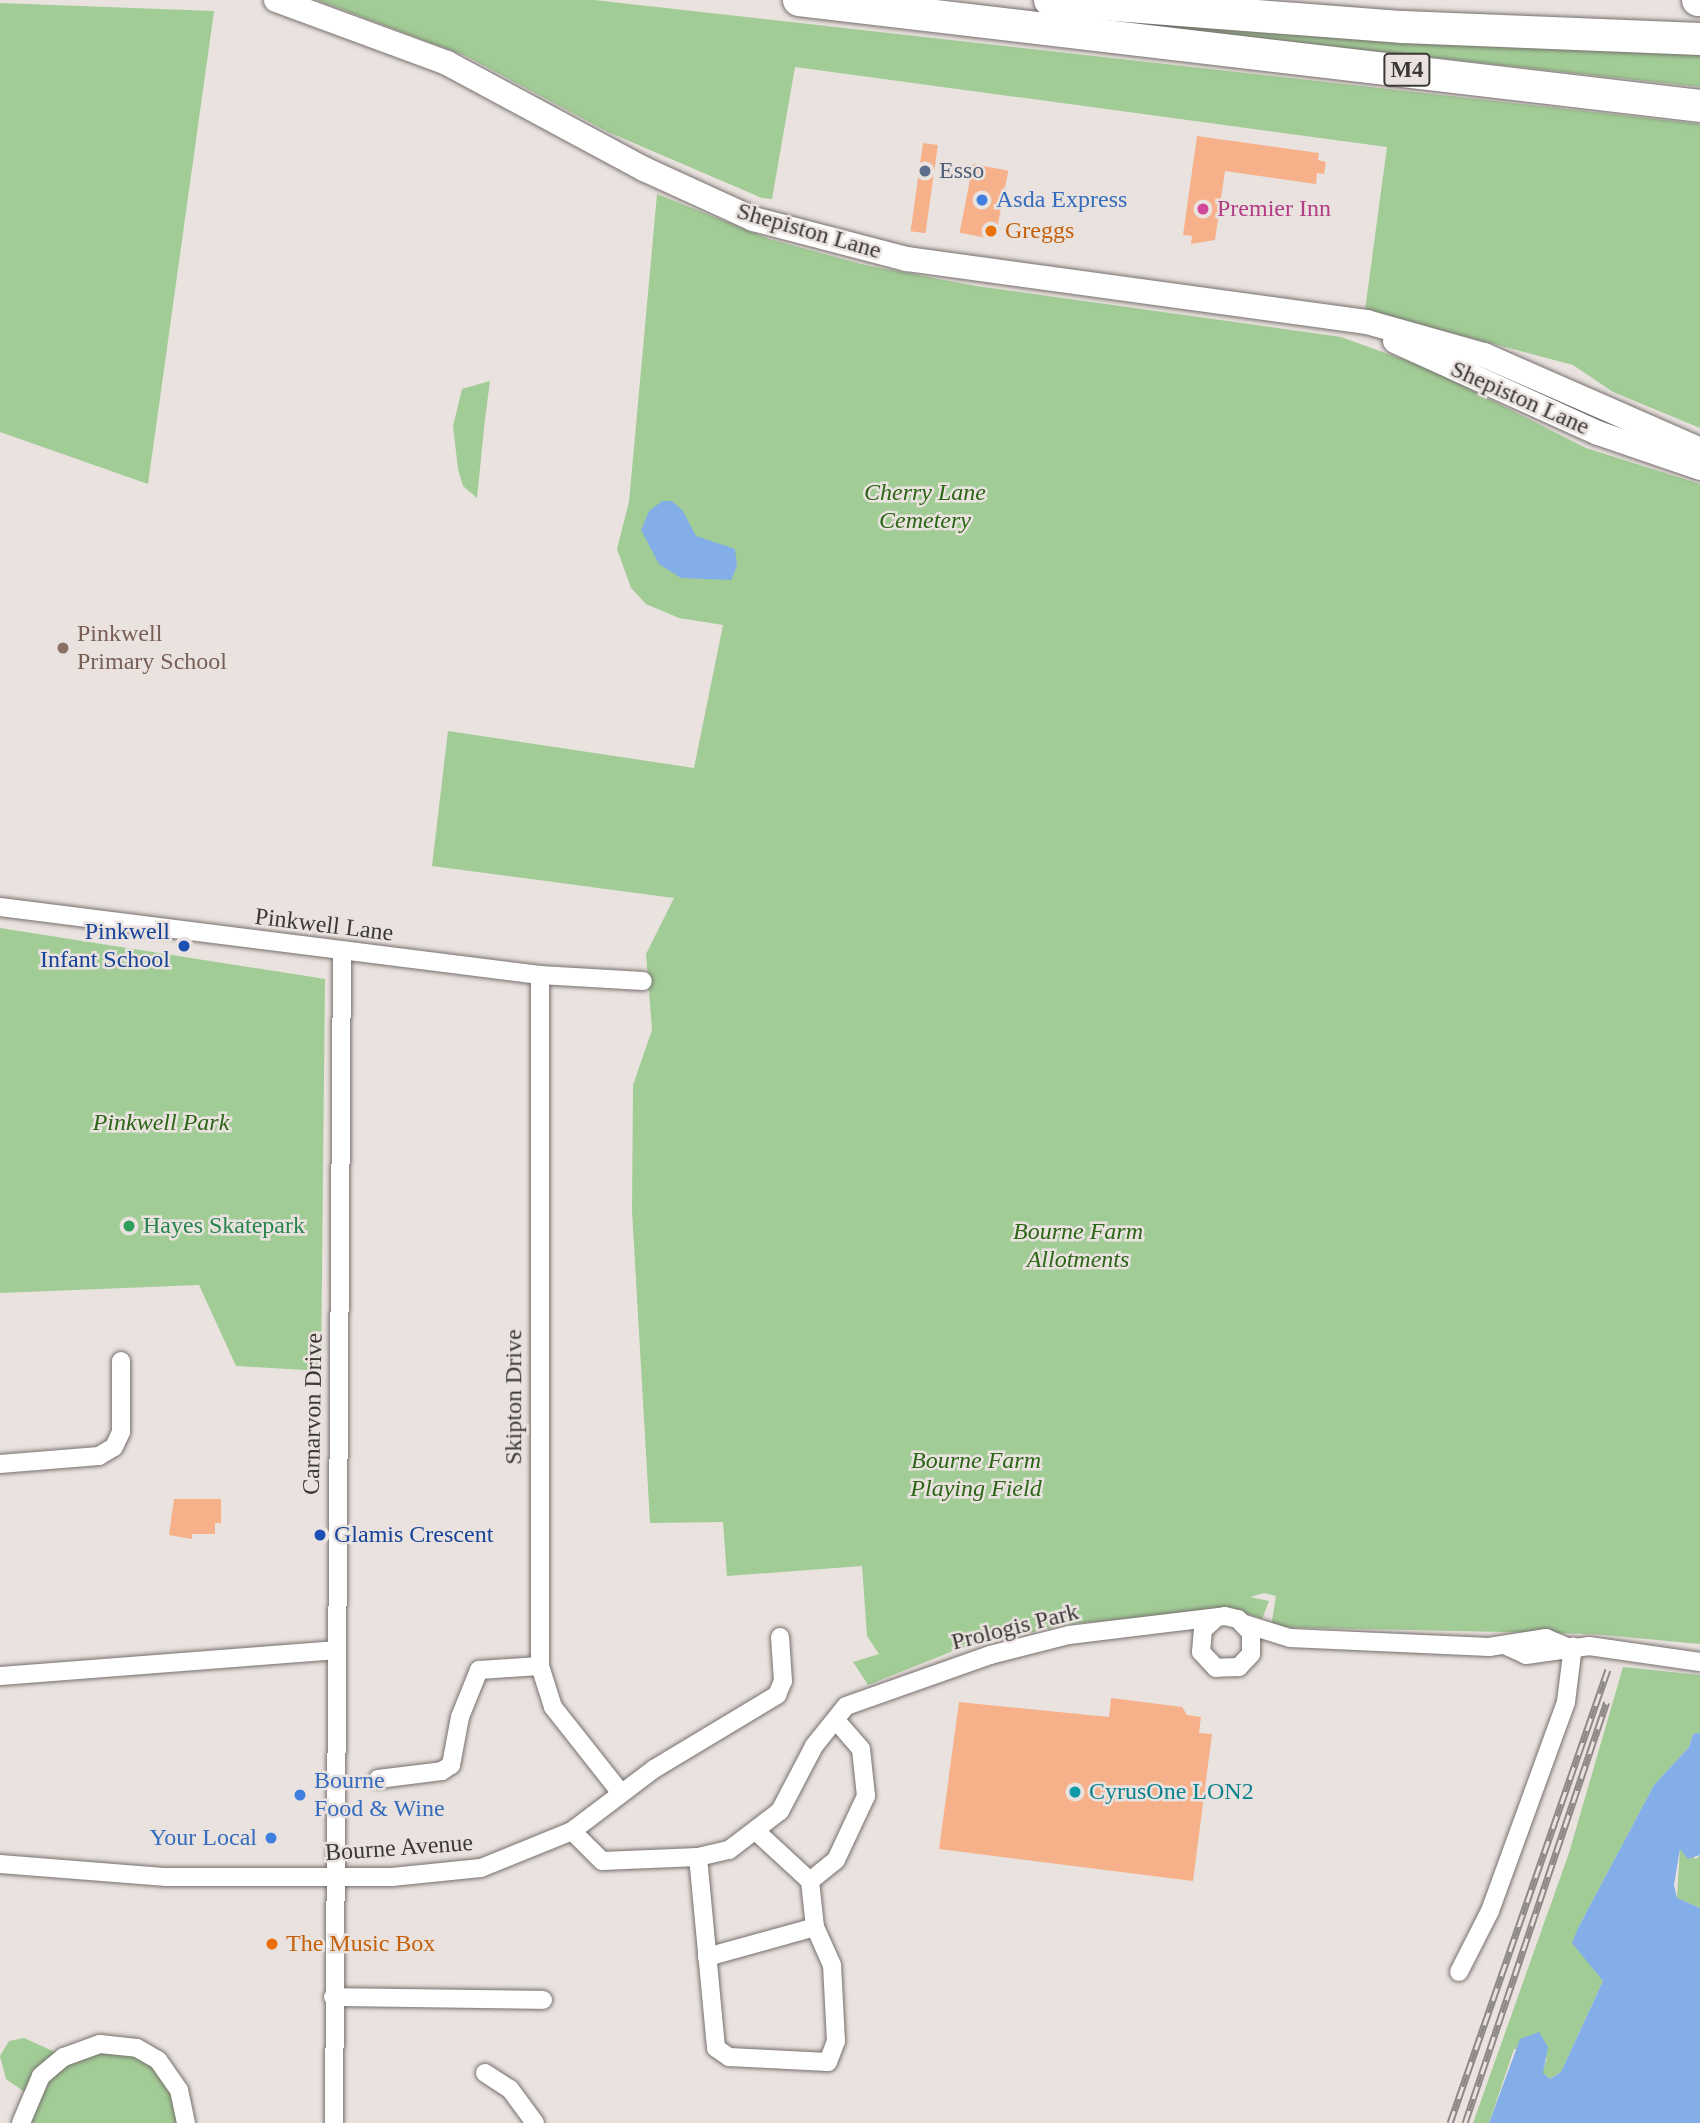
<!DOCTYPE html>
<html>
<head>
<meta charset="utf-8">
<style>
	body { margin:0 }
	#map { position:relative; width:1700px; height:2123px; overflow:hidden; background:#e9e2df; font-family:Georgia,serif }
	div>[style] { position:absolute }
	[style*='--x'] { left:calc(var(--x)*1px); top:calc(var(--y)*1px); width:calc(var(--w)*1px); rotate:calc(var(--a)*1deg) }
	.green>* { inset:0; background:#a2cc96 }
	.water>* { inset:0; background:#83aee8 }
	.building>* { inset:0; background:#f6b18a; transform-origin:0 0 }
	.roads { filter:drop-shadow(0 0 2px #76706d) drop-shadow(0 0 2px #76706d) }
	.street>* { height:18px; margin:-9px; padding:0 9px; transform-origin:9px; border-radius:9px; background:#fff }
	.secondary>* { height:24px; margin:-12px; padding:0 12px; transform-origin:12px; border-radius:12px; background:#fff }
	.highway>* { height:32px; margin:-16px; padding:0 16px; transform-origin:16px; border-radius:16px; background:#fff }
	.rail>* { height:7px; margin-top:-3.5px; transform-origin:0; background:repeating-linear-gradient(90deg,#e9e2df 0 13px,#8e8986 0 26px); box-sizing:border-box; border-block:2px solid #8e8986 }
	.dots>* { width:19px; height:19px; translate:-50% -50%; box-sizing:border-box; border:4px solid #e9e2df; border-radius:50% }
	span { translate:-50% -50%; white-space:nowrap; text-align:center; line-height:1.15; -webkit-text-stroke:5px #e9e2df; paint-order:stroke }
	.shield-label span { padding:2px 5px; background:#e9e2df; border:2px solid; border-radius:5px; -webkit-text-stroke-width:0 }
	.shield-label { font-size:23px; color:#3b3836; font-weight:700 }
	.service-label { font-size:24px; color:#4e5e75 }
	.left { translate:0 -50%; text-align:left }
	.shop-label { font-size:24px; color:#366cbe }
	.right { translate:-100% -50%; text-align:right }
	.hotel-label { font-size:24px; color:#b23c85 }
	.street-label { font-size:24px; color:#3b3836 }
	.food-label { font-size:24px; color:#c56008 }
	.park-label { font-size:24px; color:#2b6616; font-style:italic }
	.education-label { font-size:24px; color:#785e54 }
	.transit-label { font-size:24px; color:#164399 }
	.leisure-label { font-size:24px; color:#27864d }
	.culture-label { font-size:24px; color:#0d838f }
</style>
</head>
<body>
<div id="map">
	<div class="green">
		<div style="clip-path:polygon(317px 0,594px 0,1700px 124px,1700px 428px,1613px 392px,1573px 365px,1365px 310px,1387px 147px,795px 67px,772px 199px,762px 198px,608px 132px,466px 56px)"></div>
		<div style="clip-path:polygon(0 3px,214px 11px,148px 484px,0 432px)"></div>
		<div style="clip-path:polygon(1110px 18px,1700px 52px,1700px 87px,1110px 22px)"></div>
		<div style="clip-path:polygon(657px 194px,769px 239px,865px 265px,976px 286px,1341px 337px,1430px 369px,1586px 448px,1700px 484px,1700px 1644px,1593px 1634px,1271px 1627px,1276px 1596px,1264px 1593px,1250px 1597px,1269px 1601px,1262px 1619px,1233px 1609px,1069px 1624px,958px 1649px,868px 1685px,853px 1662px,879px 1654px,867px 1636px,862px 1566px,727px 1576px,723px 1522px,650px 1523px,632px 1211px,633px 1085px,652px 1030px,646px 954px,674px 898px,432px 866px,448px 731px,694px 768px,723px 625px,679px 618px,646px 604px,631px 588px,617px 549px,629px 502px)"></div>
		<div style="clip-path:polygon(490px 381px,485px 419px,477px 498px,463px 486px,458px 469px,453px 426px,462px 389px)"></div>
		<div style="clip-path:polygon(0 928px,325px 979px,321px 1371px,236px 1366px,199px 1285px,0 1293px)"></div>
		<div style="clip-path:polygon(1623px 1667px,1700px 1675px,1700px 1733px,1693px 1734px,1689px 1747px,1654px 1785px,1578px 1928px,1603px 1981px,1561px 2072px,1550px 2079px,1542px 2073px,1547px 2058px,1514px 2049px,1489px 2123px,1473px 2123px,1569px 1853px)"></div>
		<div style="clip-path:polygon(1680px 1848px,1696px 1859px,1700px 1855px,1700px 1908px,1677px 1898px)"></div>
		<div style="clip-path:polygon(24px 2038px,64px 2056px,100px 2044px,158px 2060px,186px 2123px,21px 2123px,32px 2097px,6px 2079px,0 2056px,9px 2041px)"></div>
	</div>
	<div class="water">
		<div style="clip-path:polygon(662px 501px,672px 501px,683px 511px,696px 536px,735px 549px,737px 566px,731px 580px,681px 578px,659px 564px,641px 530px,649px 511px)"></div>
		<div style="clip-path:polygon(1700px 1733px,1700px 1855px,1688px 1859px,1680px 1849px,1674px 1885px,1677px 1898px,1700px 1908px,1700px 2123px,1489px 2123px,1520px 2039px,1539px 2032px,1548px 2047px,1543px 2073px,1550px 2079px,1561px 2072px,1603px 1981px,1572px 1943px,1578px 1928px,1654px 1785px,1689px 1747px,1693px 1734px)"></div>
	</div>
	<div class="building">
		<div style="clip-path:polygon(1197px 136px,1319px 153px,1318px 160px,1326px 162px,1324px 174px,1317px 173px,1316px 184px,1225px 171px,1215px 240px,1191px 244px,1192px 236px,1183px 235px)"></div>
		<div style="left:923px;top:143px;width:15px;height:89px;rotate:8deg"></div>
		<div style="left:973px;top:164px;width:36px;height:70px;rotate:11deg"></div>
		<div style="clip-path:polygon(174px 1499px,221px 1499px,221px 1523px,215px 1523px,215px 1534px,192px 1534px,192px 1539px,169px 1535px)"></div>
		<div style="clip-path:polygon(1111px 1698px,1182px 1707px,1187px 1715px,1201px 1717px,1199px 1733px,1212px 1734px,1193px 1881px,939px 1849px,959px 1702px,1109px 1717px)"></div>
	</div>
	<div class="roads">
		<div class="street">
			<div style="--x:0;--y:907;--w:544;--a:7.18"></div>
			<div style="--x:540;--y:975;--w:103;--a:3.3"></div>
			<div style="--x:540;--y:975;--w:691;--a:90"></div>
			<div style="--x:540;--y:1666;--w:43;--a:72.4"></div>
			<div style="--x:553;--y:1707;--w:110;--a:51.7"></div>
			<div style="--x:0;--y:1464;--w:99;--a:-4.6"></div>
			<div style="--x:99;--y:1456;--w:17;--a:-31"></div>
			<div style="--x:114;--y:1447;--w:17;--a:-65"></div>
			<div style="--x:121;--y:1432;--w:71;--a:-90"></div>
			<div style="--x:1245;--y:1624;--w:47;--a:17.3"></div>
			<div style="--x:1290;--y:1638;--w:199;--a:2.6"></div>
			<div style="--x:1489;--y:1647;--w:58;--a:-9"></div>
			<div style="--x:1546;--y:1638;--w:23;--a:23"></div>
			<div style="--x:1507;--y:1646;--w:21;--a:25"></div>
			<div style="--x:1526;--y:1655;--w:64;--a:-8.1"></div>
			<div style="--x:1589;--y:1646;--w:112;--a:8.2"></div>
			<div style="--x:0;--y:1676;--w:336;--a:-4.4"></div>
			<div style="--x:378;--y:1779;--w:64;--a:-7.1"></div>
			<div style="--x:442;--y:1771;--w:11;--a:-34"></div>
			<div style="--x:451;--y:1765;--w:49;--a:-79.4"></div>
			<div style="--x:460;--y:1717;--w:51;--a:-68"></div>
			<div style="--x:479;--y:1670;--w:61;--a:-3.8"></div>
			<div style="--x:572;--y:1831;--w:42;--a:45"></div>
			<div style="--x:602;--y:1861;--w:96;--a:-2.4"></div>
			<div style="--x:698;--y:1857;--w:32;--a:-13"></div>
			<div style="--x:729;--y:1850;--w:64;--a:-37.4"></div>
			<div style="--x:780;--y:1811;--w:73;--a:-62.4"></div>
			<div style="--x:814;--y:1746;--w:51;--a:-51.3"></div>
			<div style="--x:846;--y:1706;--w:153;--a:-19.5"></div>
			<div style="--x:990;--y:1655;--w:81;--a:-14.2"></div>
			<div style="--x:1069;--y:1635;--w:157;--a:-6.9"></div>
			<div style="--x:1225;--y:1616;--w:13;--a:13"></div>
			<div style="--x:1238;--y:1619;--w:19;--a:47"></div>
			<div style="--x:1251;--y:1633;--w:21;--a:90"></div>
			<div style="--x:1251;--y:1654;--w:18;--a:133"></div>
			<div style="--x:1239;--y:1667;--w:23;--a:178"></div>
			<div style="--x:1216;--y:1668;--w:22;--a:-133"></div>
			<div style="--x:1201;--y:1652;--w:22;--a:-85"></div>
			<div style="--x:1203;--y:1630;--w:16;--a:-43"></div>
			<div style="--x:698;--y:1857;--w:192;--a:84.6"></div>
			<div style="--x:716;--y:2048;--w:16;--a:35"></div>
			<div style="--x:729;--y:2057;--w:99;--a:2.9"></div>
			<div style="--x:828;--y:2062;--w:22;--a:-69"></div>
			<div style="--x:836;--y:2041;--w:76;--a:-93"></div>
			<div style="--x:832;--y:1965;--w:42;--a:-114.1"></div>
			<div style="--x:815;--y:1927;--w:46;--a:-96.2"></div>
			<div style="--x:810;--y:1881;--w:71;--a:-137.3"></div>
			<div style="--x:0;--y:1864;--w:167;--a:4.5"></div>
			<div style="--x:166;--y:1877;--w:226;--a:0"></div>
			<div style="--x:392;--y:1877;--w:89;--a:-5.8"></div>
			<div style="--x:481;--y:1868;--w:98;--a:-22.1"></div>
			<div style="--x:572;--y:1831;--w:103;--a:-37.1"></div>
			<div style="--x:654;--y:1769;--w:144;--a:-31"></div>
			<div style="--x:777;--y:1695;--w:15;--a:-67"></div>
			<div style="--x:783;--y:1681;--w:44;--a:-93.9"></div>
			<div style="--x:810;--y:1881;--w:33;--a:-39"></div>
			<div style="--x:836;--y:1860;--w:71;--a:-64.9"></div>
			<div style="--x:866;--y:1796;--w:47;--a:-96.1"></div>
			<div style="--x:861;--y:1749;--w:37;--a:-131"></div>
			<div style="--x:707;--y:1957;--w:112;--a:-15.5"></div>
			<div style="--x:1459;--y:1972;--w:68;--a:-63.1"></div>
			<div style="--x:1490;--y:1911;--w:222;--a:-70"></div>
			<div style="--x:1566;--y:1702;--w:56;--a:-82.9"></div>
			<div style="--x:333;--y:1997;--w:210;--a:0.8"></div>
			<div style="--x:485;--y:2073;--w:30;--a:33"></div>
			<div style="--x:510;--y:2089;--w:42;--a:53.7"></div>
			<div style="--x:21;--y:2123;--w:51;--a:-66.9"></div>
			<div style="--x:41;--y:2076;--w:30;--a:-40"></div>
			<div style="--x:64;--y:2057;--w:38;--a:-20"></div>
			<div style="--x:100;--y:2044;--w:37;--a:6"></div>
			<div style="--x:137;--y:2048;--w:24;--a:30"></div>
			<div style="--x:158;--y:2060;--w:37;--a:55"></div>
			<div style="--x:179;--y:2090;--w:34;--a:78"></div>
			<div style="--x:334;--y:2123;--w:1172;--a:-89.61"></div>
		</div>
		<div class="secondary">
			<div style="--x:276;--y:0;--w:182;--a:20.2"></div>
			<div style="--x:447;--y:63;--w:224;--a:28.3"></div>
			<div style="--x:644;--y:169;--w:120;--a:24.6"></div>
			<div style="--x:753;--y:219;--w:159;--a:14.6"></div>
			<div style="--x:907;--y:259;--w:464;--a:7.8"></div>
			<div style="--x:1367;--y:322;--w:122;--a:15.8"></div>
			<div style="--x:1484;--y:355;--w:236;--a:23.7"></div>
			<div style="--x:1395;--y:341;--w:223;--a:24.4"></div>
			<div style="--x:1598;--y:433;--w:108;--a:18.9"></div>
		</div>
		<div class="highway">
			<div style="--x:799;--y:0;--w:907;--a:6.71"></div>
			<div style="--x:1050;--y:0;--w:354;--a:4.4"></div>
			<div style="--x:1403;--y:27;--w:297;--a:2.3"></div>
			<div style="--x:1698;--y:0;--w:2;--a:0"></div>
		</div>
	</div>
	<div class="rail">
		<div style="--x:1450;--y:2123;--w:480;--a:-70.8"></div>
		<div style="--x:1465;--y:2123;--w:444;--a:-71.4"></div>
	</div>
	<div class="dots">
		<div style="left:925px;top:171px;background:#5c6f8a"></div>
		<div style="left:982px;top:200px;background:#3f7fe0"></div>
		<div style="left:1203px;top:209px;background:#d1479c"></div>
		<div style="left:991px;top:231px;background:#e8710a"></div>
		<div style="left:63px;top:648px;background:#8d6e63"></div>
		<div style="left:184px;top:946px;background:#1a4fb4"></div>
		<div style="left:129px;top:1226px;background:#2e9e5b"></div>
		<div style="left:320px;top:1535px;background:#1a4fb4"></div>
		<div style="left:1075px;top:1792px;background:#0f9aa8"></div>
		<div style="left:300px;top:1795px;background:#3f7fe0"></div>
		<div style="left:271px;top:1838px;background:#3f7fe0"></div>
		<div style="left:272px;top:1944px;background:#e8710a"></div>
	</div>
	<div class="shield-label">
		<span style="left:1407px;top:70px">M4</span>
	</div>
	<div class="service-label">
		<span class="left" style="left:939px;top:171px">Esso</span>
	</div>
	<div class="shop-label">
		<span class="left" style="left:996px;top:200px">Asda Express</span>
		<span class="left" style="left:314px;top:1795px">Bourne<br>Food &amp; Wine</span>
		<span class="right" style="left:257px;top:1838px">Your Local</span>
	</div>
	<div class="hotel-label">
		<span class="left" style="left:1217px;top:209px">Premier Inn</span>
	</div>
	<div class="street-label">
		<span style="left:809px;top:231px;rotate:16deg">Shepiston Lane</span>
		<span style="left:1520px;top:398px;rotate:24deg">Shepiston Lane</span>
		<span style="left:324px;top:925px;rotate:7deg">Pinkwell Lane</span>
		<span style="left:514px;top:1397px;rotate:-90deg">Skipton Drive</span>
		<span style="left:313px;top:1414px;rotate:-89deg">Carnarvon Drive</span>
		<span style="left:1015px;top:1627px;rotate:-14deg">Prologis Park</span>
		<span style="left:399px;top:1848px;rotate:-4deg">Bourne Avenue</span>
	</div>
	<div class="food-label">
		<span class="left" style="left:1005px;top:231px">Greggs</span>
		<span class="left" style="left:286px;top:1944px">The Music Box</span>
	</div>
	<div class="park-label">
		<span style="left:925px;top:507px">Cherry Lane<br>Cemetery</span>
		<span style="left:161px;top:1123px">Pinkwell Park</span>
		<span style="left:1078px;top:1246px">Bourne Farm<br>Allotments</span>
		<span style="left:976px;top:1475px">Bourne Farm<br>Playing Field</span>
	</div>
	<div class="education-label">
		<span class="left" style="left:77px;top:648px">Pinkwell<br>Primary School</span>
	</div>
	<div class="transit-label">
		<span class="right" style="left:170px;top:946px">Pinkwell<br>Infant School</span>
		<span class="left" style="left:334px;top:1535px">Glamis Crescent</span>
	</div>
	<div class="leisure-label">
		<span class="left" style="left:143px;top:1226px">Hayes Skatepark</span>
	</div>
	<div class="culture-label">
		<span class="left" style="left:1089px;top:1792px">CyrusOne LON2</span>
	</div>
</div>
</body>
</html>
